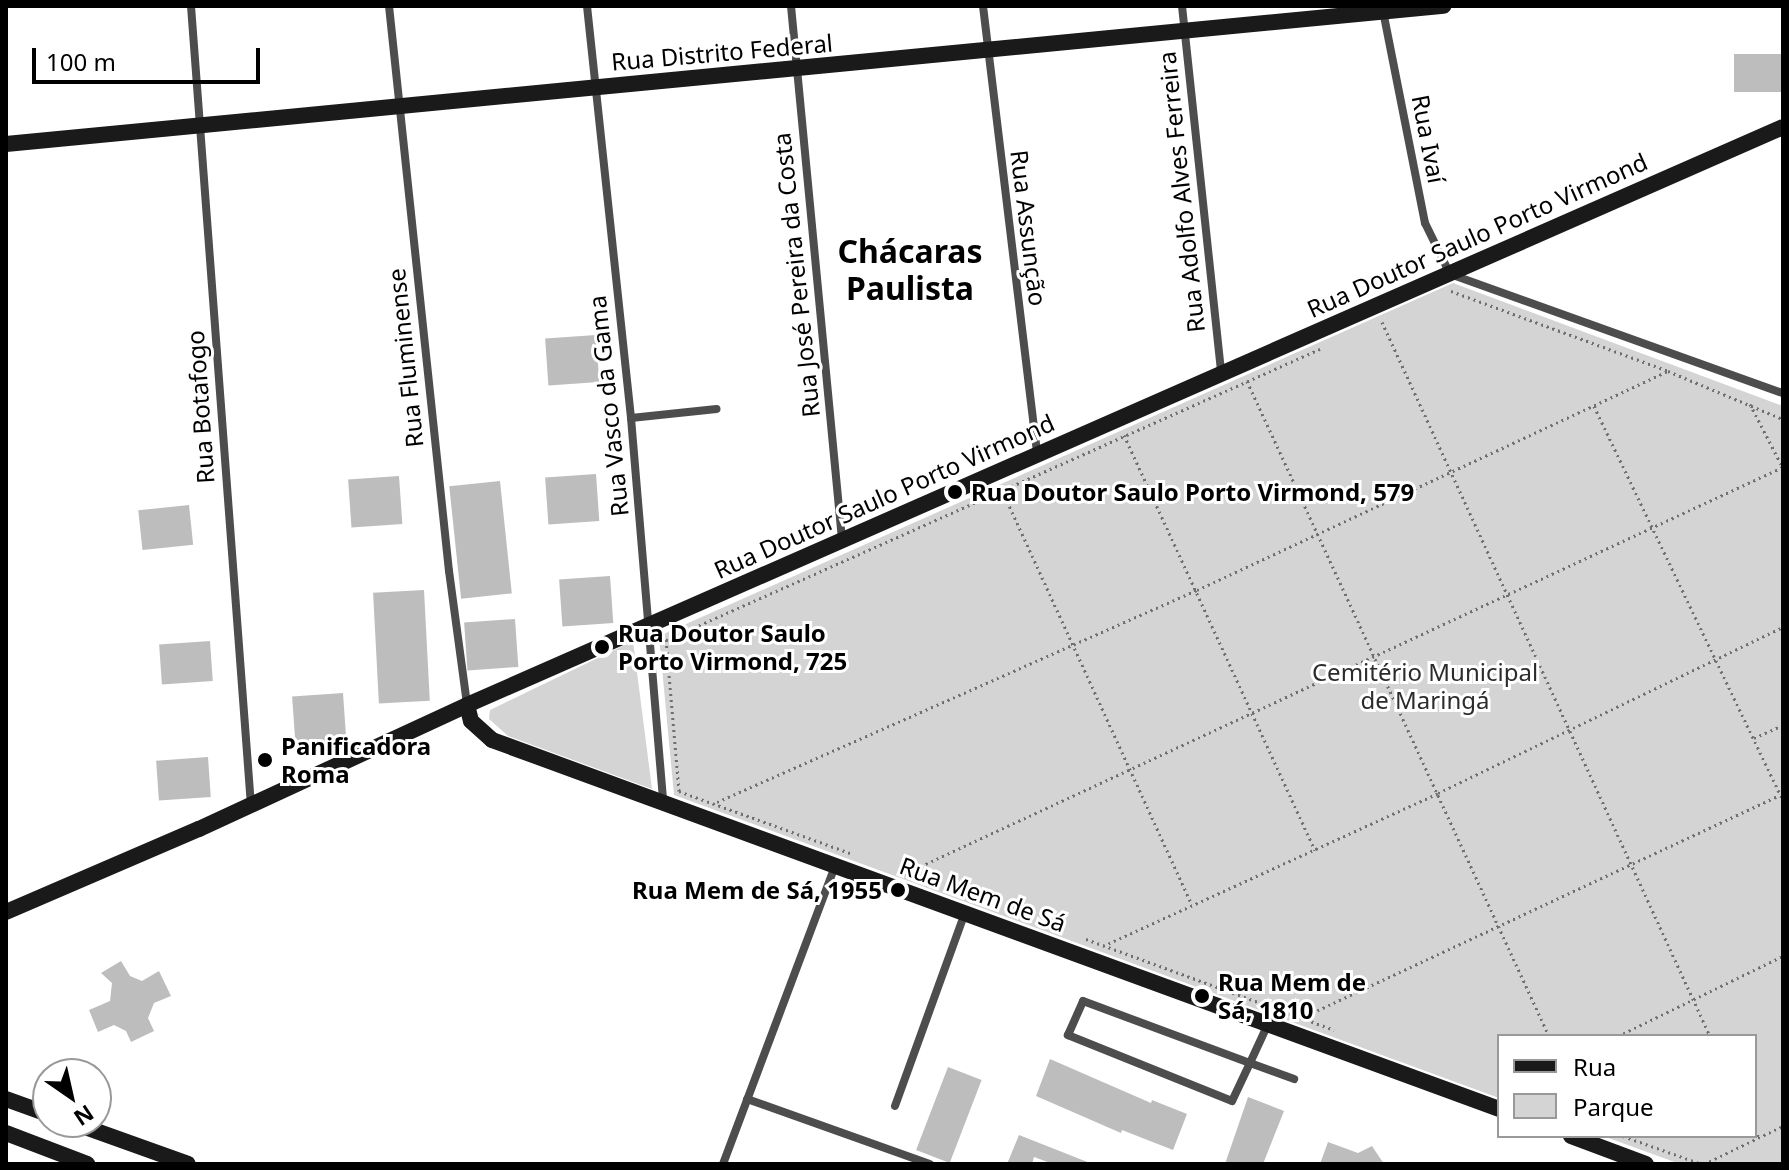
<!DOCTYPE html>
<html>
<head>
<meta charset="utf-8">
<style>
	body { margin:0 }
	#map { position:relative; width:1789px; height:1170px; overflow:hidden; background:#fff; font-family:"Noto Sans",sans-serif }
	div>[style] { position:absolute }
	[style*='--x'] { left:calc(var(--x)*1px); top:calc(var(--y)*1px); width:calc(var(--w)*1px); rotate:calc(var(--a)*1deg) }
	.green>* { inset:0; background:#d4d4d4 }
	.building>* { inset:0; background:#bdbdbd; transform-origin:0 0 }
	.path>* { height:3px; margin-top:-1.5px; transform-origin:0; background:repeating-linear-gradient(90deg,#6f6f6f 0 2px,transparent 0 6px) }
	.street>* { height:8px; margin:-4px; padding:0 4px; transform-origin:4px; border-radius:4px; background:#4d4d4d }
	.secondary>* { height:16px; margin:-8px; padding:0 8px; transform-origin:8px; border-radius:8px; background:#1a1a1a }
	.dots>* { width:22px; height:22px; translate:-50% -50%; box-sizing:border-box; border:4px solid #fff; border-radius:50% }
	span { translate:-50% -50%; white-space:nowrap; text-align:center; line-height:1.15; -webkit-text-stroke:6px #fff; paint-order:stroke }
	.street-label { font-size:24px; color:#000 }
	.poi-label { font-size:24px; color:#000; font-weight:700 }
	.left { translate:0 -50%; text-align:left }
	.right { translate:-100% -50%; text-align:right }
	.park-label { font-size:24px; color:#2b2b2b }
	.district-label { font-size:32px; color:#000; font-weight:700 }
	.frame { position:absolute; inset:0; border:8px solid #000; pointer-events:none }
	.legend { position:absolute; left:1497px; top:1034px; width:260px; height:104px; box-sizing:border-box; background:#fff; border:2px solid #999; margin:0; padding:10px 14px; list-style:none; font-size:24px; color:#000 }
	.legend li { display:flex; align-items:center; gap:16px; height:40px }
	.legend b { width:40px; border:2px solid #999 }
	.north { position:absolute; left:32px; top:1058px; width:80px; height:80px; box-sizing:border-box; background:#fff; border:2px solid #999; border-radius:50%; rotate:146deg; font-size:22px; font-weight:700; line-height:32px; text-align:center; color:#000 }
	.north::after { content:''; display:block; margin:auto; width:28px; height:36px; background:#000; clip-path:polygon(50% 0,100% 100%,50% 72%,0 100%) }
	.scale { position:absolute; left:32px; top:48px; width:228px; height:36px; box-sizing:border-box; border:4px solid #000; border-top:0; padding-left:10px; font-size:24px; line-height:28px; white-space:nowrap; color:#000; -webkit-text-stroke:6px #fff; paint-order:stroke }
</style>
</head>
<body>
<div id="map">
	<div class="green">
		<div style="clip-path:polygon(1453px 283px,1783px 406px,1783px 1164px,1680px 1164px,1603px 1136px,1755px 1136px,1755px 1036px,1499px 1036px,1499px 1098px,674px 795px,659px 636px)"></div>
		<div style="clip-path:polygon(633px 641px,652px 789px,508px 736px,489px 719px,490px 710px)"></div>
	</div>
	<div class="building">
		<div style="left:1783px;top:54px;width:38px;height:49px;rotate:90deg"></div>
		<div style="left:596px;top:335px;width:47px;height:51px;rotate:86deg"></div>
		<div style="left:596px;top:474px;width:47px;height:51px;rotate:86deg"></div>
		<div style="left:399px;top:476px;width:48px;height:51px;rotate:86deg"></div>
		<div style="left:500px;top:481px;width:113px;height:51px;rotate:84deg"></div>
		<div style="left:189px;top:505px;width:40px;height:51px;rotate:84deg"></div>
		<div style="left:610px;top:576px;width:47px;height:51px;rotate:86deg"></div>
		<div style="left:424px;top:590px;width:111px;height:51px;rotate:87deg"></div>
		<div style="left:515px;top:619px;width:48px;height:51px;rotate:86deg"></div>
		<div style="left:210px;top:641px;width:40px;height:51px;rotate:86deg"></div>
		<div style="left:343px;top:693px;width:47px;height:51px;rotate:86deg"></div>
		<div style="left:208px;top:757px;width:40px;height:52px;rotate:86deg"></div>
		<div style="clip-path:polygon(121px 961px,130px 976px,142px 981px,159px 971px,171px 996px,154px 1003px,148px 1018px,154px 1031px,131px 1042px,126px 1031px,114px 1025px,98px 1032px,89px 1010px,110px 1001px,112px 983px,101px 973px)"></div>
		<div style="clip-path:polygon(1050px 1059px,1151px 1103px,1152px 1100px,1187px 1114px,1173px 1150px,1122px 1130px,1121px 1133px,1036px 1096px)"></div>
		<div style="left:948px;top:1067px;width:36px;height:89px;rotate:21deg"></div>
		<div style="clip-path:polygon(1248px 1097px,1284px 1111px,1263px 1164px,1225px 1164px)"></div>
		<div style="clip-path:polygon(1019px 1135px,1090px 1163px,1090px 1164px,1053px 1164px,1034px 1157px,1032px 1164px,1007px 1164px)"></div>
		<div style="clip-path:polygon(1328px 1142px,1358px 1153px,1372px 1146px,1384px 1164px,1320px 1164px)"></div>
	</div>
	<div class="path">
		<div style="--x:1451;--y:291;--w:231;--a:20.2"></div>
		<div style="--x:1668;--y:371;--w:125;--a:22.7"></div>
		<div style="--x:1382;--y:322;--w:786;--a:65.33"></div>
		<div style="--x:1247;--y:381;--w:721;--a:65.25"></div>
		<div style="--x:1750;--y:404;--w:72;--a:62.7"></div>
		<div style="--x:1594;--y:406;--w:438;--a:64.4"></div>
		<div style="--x:1124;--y:435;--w:457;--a:65.3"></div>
		<div style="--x:1002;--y:490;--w:456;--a:65.4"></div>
		<div style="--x:1754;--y:738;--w:32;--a:-24"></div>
		<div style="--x:717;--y:802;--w:525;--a:-23.83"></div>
		<div style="--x:1197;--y:590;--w:519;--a:-24.94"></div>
		<div style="--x:850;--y:853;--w:182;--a:-160.1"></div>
		<div style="--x:679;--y:791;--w:152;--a:-94.9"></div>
		<div style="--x:666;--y:640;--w:716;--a:-23.99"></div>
		<div style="--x:904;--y:874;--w:969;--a:-24.85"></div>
		<div style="--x:1086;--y:939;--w:264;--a:20.1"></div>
		<div style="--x:1103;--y:946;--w:368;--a:-24.5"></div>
		<div style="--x:1438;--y:793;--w:383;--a:-25.7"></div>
		<div style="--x:1301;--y:1018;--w:528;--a:-24.96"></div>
		<div style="--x:1618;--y:1036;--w:183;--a:-25.9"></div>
		<div style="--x:1755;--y:1129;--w:10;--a:66"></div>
		<div style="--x:1623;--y:1136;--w:84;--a:19.5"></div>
		<div style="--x:1704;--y:1164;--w:88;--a:-25.7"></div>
	</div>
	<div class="street">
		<div style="--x:191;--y:6;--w:801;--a:85.71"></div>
		<div style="--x:389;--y:6;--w:568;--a:83.94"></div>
		<div style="--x:449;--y:571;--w:134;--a:82.3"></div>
		<div style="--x:587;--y:6;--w:414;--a:83.9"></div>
		<div style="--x:631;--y:418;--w:384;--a:85.2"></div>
		<div style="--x:791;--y:6;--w:536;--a:84.54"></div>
		<div style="--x:983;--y:6;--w:452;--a:83.1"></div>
		<div style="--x:1182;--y:6;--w:369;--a:83.9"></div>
		<div style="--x:1383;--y:11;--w:216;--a:78.8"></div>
		<div style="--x:1425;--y:223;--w:57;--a:63.9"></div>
		<div style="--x:1450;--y:274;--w:354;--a:19.7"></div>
		<div style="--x:631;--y:418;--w:86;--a:-6"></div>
		<div style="--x:1268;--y:1024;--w:43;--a:114.8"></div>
		<div style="--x:1250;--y:1063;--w:42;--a:115.3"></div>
		<div style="--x:1232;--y:1101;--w:177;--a:-158.1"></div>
		<div style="--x:1068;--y:1035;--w:37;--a:-66"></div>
		<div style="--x:1083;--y:1001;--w:178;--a:20.4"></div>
		<div style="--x:1250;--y:1063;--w:47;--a:20"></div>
		<div style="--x:747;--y:1099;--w:194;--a:19.6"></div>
		<div style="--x:895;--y:1106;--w:205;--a:-70.1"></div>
		<div style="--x:723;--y:1164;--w:318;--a:-69.4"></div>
	</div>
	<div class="secondary">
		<div style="--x:6;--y:144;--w:1444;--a:-5.49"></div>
		<div style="--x:467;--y:705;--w:16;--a:76"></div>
		<div style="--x:471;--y:721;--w:28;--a:42"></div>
		<div style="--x:492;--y:740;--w:1072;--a:20.12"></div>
		<div style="--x:6;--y:912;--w:210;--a:-23.3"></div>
		<div style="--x:199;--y:829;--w:295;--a:-24.8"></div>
		<div style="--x:467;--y:705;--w:1437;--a:-23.71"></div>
		<div style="--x:6;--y:1099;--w:45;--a:19.7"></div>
		<div style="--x:71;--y:1122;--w:124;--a:19.7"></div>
		<div style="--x:6;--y:1133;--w:87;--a:20.9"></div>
		<div style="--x:1571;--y:1136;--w:80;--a:20.5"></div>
	</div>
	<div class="dots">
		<div style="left:955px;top:492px;background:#000"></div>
		<div style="left:602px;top:647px;background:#000"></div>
		<div style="left:265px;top:760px;background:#000"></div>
		<div style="left:898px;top:890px;background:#000"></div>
		<div style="left:1202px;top:996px;background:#000"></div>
	</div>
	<div class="street-label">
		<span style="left:722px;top:52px;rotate:-5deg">Rua Distrito Federal</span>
		<span style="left:1429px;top:139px;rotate:79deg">Rua Ivaí</span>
		<span style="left:1181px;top:192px;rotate:-96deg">Rua Adolfo Alves Ferreira</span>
		<span style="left:1029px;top:228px;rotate:83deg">Rua Assunção</span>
		<span style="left:1477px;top:235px;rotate:-24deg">Rua Doutor Saulo Porto Virmond</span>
		<span style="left:796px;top:275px;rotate:-96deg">Rua José Pereira da Costa</span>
		<span style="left:405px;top:358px;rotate:-96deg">Rua Fluminense</span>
		<span style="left:608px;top:406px;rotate:-96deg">Rua Vasco da Gama</span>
		<span style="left:200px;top:407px;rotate:-94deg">Rua Botafogo</span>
		<span style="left:884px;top:496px;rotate:-24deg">Rua Doutor Saulo Porto Virmond</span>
		<span style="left:983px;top:894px;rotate:20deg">Rua Mem de Sá</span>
	</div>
	<div class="poi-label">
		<span class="left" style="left:971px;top:492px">Rua Doutor Saulo Porto Virmond, 579</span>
		<span class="left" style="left:618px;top:647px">Rua Doutor Saulo<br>Porto Virmond, 725</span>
		<span class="left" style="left:281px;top:760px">Panificadora<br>Roma</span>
		<span class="right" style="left:882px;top:890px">Rua Mem de Sá, 1955</span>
		<span class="left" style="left:1218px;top:996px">Rua Mem de<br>Sá, 1810</span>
	</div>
	<div class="park-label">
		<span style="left:1425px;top:686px">Cemitério Municipal<br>de Maringá</span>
	</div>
	<div class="district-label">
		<span style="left:910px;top:270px">Chácaras<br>Paulista</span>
	</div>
	<div class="frame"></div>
	<ul class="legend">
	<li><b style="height:10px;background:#1a1a1a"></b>Rua</li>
	<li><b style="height:22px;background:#d4d4d4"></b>Parque</li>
	</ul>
	<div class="north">N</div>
	<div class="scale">100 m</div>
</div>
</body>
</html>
